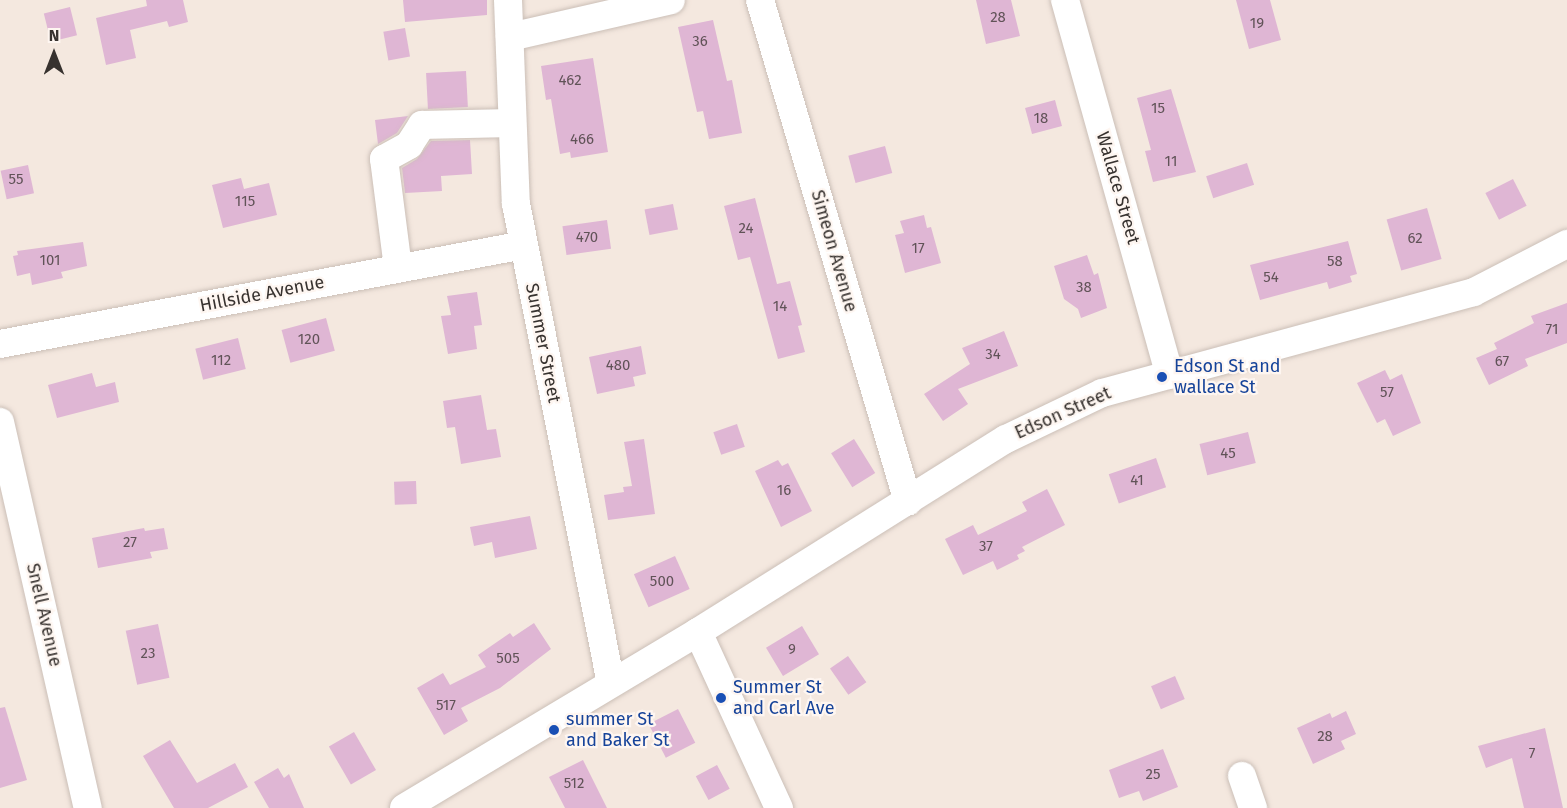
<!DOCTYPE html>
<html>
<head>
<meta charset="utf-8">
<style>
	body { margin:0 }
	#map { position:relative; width:1567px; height:808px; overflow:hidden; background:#f4e8df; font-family:"Fira Sans",sans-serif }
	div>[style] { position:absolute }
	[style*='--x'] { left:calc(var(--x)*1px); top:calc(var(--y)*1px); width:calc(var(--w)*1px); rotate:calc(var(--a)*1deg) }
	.building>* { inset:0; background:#dfb6d4; transform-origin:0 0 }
	.roads { filter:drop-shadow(0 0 2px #cbbfb7) drop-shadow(0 0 2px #cbbfb7) }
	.minor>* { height:28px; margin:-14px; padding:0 14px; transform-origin:14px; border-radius:14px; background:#fff }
	.dots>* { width:16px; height:16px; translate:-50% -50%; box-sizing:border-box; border:3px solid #fef6f1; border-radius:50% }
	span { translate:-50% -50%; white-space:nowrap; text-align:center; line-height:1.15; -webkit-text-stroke:4.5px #fef6f1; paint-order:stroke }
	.number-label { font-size:15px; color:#615358 }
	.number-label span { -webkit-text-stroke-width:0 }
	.street-label { font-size:18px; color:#37322f }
	.transit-label { font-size:18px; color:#164399 }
	.left { translate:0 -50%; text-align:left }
	.north { position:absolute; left:24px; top:24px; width:60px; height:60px; -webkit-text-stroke:4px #fef6f1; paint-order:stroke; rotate:0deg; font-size:16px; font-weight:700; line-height:24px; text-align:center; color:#37322f }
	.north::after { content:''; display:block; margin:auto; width:21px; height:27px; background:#37322f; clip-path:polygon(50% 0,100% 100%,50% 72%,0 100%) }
</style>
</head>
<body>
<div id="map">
	<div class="building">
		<div style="clip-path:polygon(146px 0,183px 0,188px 22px,169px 27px,167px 21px,130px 30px,136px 58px,106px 65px,96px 18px,147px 6px)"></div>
		<div style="clip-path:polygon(403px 0,487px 0,487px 15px,405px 22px)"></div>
		<div style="clip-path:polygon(976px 0,1011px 0,1020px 36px,986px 44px)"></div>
		<div style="clip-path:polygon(1236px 0,1270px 0,1281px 40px,1249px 49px)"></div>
		<div style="left:70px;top:7px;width:29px;height:27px;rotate:76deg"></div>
		<div style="clip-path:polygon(713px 20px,727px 81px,732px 80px,742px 133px,709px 139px,703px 111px,697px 112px,678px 27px)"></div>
		<div style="left:405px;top:28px;width:29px;height:22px;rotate:80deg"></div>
		<div style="clip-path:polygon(593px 58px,608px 152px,571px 158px,570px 152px,560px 154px,551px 99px,546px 100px,541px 66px)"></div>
		<div style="left:466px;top:71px;width:36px;height:40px;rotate:87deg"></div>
		<div style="clip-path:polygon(1171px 89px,1196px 172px,1153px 182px,1145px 151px,1151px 150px,1137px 98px)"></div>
		<div style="left:1055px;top:100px;width:27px;height:31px;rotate:75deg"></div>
		<div style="clip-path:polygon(408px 116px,397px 133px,378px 144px,375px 120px)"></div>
		<div style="clip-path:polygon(470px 140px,472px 174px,441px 176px,442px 191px,405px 193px,402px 168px,417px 159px,431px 141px)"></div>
		<div style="left:885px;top:146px;width:28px;height:38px;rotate:75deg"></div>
		<div style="left:1247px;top:163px;width:23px;height:43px;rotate:72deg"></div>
		<div style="left:28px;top:165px;width:29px;height:28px;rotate:78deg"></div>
		<div style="clip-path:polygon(241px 178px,244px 189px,269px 183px,277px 215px,223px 228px,212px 185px)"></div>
		<div style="left:1513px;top:179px;width:30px;height:31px;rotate:63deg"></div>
		<div style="clip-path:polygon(755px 198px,777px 284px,790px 281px,802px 325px,798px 326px,805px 352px,778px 359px,750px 257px,738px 260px,724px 206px)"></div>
		<div style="left:673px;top:204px;width:26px;height:29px;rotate:79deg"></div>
		<div style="left:1427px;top:208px;width:53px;height:42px;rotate:74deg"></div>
		<div style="clip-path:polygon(924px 215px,927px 228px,931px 227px,941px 263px,905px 273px,895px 235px,904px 233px,900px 221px)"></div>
		<div style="left:607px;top:220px;width:29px;height:45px;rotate:82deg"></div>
		<div style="clip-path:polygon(1348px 241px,1357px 274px,1350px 276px,1352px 282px,1329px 289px,1327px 282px,1260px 300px,1250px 265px)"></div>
		<div style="clip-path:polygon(83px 242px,87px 266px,61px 272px,63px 278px,32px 285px,30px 273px,17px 276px,13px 256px,18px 255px,17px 251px)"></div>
		<div style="clip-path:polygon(1087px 255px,1094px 275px,1098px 273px,1107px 308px,1081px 318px,1078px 309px,1064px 299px,1054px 266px)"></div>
		<div style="clip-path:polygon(477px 292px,482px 325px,474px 326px,477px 349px,448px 354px,441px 316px,451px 315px,447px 296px)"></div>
		<div style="clip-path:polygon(1567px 303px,1567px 343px,1525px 359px,1528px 366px,1489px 385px,1476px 358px,1497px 349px,1494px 343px,1534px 323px,1531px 316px)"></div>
		<div style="left:326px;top:318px;width:34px;height:46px;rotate:75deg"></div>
		<div style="clip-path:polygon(1004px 331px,1018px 366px,958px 389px,968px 404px,943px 421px,924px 394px,970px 364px,962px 348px)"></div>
		<div style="left:238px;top:338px;width:32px;height:44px;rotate:76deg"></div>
		<div style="clip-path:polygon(641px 346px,646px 374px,633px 377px,635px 386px,597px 394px,589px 357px)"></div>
		<div style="clip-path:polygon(1385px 370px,1390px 380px,1402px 374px,1421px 423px,1393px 436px,1385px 419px,1377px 423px,1357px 383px)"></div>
		<div style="clip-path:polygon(92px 373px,96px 387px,115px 382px,119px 402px,57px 418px,48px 385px)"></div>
		<div style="clip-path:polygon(481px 395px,487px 430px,496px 429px,501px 457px,461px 464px,455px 427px,447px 428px,443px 401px)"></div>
		<div style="left:737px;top:424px;width:24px;height:25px;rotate:71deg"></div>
		<div style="left:1248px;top:432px;width:32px;height:50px;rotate:76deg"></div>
		<div style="clip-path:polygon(644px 439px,655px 514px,608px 520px,604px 495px,624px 492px,623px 487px,632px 486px,624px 442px)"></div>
		<div style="left:854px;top:439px;width:40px;height:27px;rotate:58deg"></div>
		<div style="left:1156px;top:458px;width:31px;height:50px;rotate:71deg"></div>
		<div style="clip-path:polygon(778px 460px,782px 466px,788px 463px,812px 511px,781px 527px,755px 471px)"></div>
		<div style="left:416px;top:481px;width:23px;height:22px;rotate:88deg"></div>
		<div style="clip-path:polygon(1047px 489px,1065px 525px,1022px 547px,1025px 551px,1017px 555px,1019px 559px,997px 570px,993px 561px,963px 575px,945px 539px,973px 525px,978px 535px,1027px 511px,1022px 502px)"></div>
		<div style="clip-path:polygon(530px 516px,537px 549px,495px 558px,492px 542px,474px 546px,470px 527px)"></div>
		<div style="clip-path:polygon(144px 528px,145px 531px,164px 528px,168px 549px,150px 552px,152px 558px,98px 568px,92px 538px)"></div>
		<div style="left:675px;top:556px;width:36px;height:45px;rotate:66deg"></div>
		<div style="clip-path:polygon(534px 623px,551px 649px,500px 688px,461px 708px,468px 721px,444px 735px,417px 688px,443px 673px,450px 685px,486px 667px,478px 655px,510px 633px,513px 637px)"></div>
		<div style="left:158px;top:624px;width:55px;height:33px;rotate:78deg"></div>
		<div style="left:802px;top:626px;width:33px;height:42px;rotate:59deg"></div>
		<div style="left:848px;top:656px;width:32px;height:22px;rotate:55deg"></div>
		<div style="left:1175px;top:676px;width:25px;height:26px;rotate:67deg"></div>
		<div style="clip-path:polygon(5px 707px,27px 780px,0 788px,0 708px)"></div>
		<div style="left:678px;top:709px;width:38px;height:33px;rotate:63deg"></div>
		<div style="clip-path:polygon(1346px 711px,1356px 734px,1341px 741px,1345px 749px,1313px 764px,1297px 728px,1330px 713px,1332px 718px)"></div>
		<div style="clip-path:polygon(1545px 728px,1563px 808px,1524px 808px,1512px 758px,1486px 768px,1478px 746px)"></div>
		<div style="left:354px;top:732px;width:44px;height:29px;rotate:60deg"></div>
		<div style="clip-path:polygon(170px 740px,197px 783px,235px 763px,248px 787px,208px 808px,174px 808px,143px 756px)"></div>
		<div style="clip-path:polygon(1163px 749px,1178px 787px,1143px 801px,1139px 791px,1119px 798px,1109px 770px)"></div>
		<div style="clip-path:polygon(583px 760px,607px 808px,565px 808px,549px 777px)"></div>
		<div style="left:717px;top:765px;width:27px;height:24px;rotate:62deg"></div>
		<div style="clip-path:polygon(278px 768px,284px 778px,289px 774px,304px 808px,269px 808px,254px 782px)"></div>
	</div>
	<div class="roads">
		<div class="minor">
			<div style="--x:508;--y:0;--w:204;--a:87.8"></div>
			<div style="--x:516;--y:204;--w:488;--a:78.8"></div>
			<div style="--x:760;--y:0;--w:523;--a:73.57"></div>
			<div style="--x:1065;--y:0;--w:389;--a:74.4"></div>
			<div style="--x:510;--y:37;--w:165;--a:-12.9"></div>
			<div style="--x:398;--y:268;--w:110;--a:-97.3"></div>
			<div style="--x:384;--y:159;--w:29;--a:-29"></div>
			<div style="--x:409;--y:145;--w:24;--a:-57"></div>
			<div style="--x:422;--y:125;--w:89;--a:-1.3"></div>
			<div style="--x:0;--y:344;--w:533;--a:-10.7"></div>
			<div style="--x:0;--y:422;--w:396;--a:77.2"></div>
			<div style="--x:698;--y:632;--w:194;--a:65.3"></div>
			<div style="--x:1242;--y:776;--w:34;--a:71"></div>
			<div style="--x:404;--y:808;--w:343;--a:-30.9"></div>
			<div style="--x:698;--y:632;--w:363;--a:-32.1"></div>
			<div style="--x:1006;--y:439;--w:106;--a:-25.6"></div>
			<div style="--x:1102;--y:393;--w:385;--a:-15.2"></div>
			<div style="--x:1474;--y:292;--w:105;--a:-27.3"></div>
		</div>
	</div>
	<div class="dots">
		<div style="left:1162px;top:377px;background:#1a4fb4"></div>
		<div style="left:721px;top:698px;background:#1a4fb4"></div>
		<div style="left:554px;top:730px;background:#1a4fb4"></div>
	</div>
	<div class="number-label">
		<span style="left:998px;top:18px">28</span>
		<span style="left:1257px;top:24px">19</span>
		<span style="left:700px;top:42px">36</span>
		<span style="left:570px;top:81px">462</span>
		<span style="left:1158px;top:109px">15</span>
		<span style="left:1041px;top:119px">18</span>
		<span style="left:582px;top:140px">466</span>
		<span style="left:1171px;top:162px">11</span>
		<span style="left:16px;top:180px">55</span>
		<span style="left:245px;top:202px">115</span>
		<span style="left:746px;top:229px">24</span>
		<span style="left:587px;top:238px">470</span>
		<span style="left:1415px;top:239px">62</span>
		<span style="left:918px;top:249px">17</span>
		<span style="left:50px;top:261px">101</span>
		<span style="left:1335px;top:262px">58</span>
		<span style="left:1271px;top:278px">54</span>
		<span style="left:1084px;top:288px">38</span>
		<span style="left:780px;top:307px">14</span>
		<span style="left:1552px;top:330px">71</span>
		<span style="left:309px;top:340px">120</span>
		<span style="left:993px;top:355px">34</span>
		<span style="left:221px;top:361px">112</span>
		<span style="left:1502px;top:362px">67</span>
		<span style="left:618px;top:366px">480</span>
		<span style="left:1387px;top:393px">57</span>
		<span style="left:1228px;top:454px">45</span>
		<span style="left:1137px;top:481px">41</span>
		<span style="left:784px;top:491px">16</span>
		<span style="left:130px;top:543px">27</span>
		<span style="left:986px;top:547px">37</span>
		<span style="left:662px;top:582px">500</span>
		<span style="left:792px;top:650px">9</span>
		<span style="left:148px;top:654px">23</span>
		<span style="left:508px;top:659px">505</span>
		<span style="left:446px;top:706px">517</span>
		<span style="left:1325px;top:737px">28</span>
		<span style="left:1532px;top:754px">7</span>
		<span style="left:1153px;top:775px">25</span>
		<span style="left:574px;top:784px">512</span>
	</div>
	<div class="street-label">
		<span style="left:1118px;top:188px;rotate:74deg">Wallace Street</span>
		<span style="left:834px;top:251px;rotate:74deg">Simeon Avenue</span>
		<span style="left:262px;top:294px;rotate:-11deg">Hillside Avenue</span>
		<span style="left:543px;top:343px;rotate:79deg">Summer Street</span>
		<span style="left:1063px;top:413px;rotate:-24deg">Edson Street</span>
		<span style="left:44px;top:615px;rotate:77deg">Snell Avenue</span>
	</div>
	<div class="transit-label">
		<span class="left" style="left:1174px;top:377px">Edson St and<br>wallace St</span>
		<span class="left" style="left:733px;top:698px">Summer St<br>and Carl Ave</span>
		<span class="left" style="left:566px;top:730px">summer St<br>and Baker St</span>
	</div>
	<div class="north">N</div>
</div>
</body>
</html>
